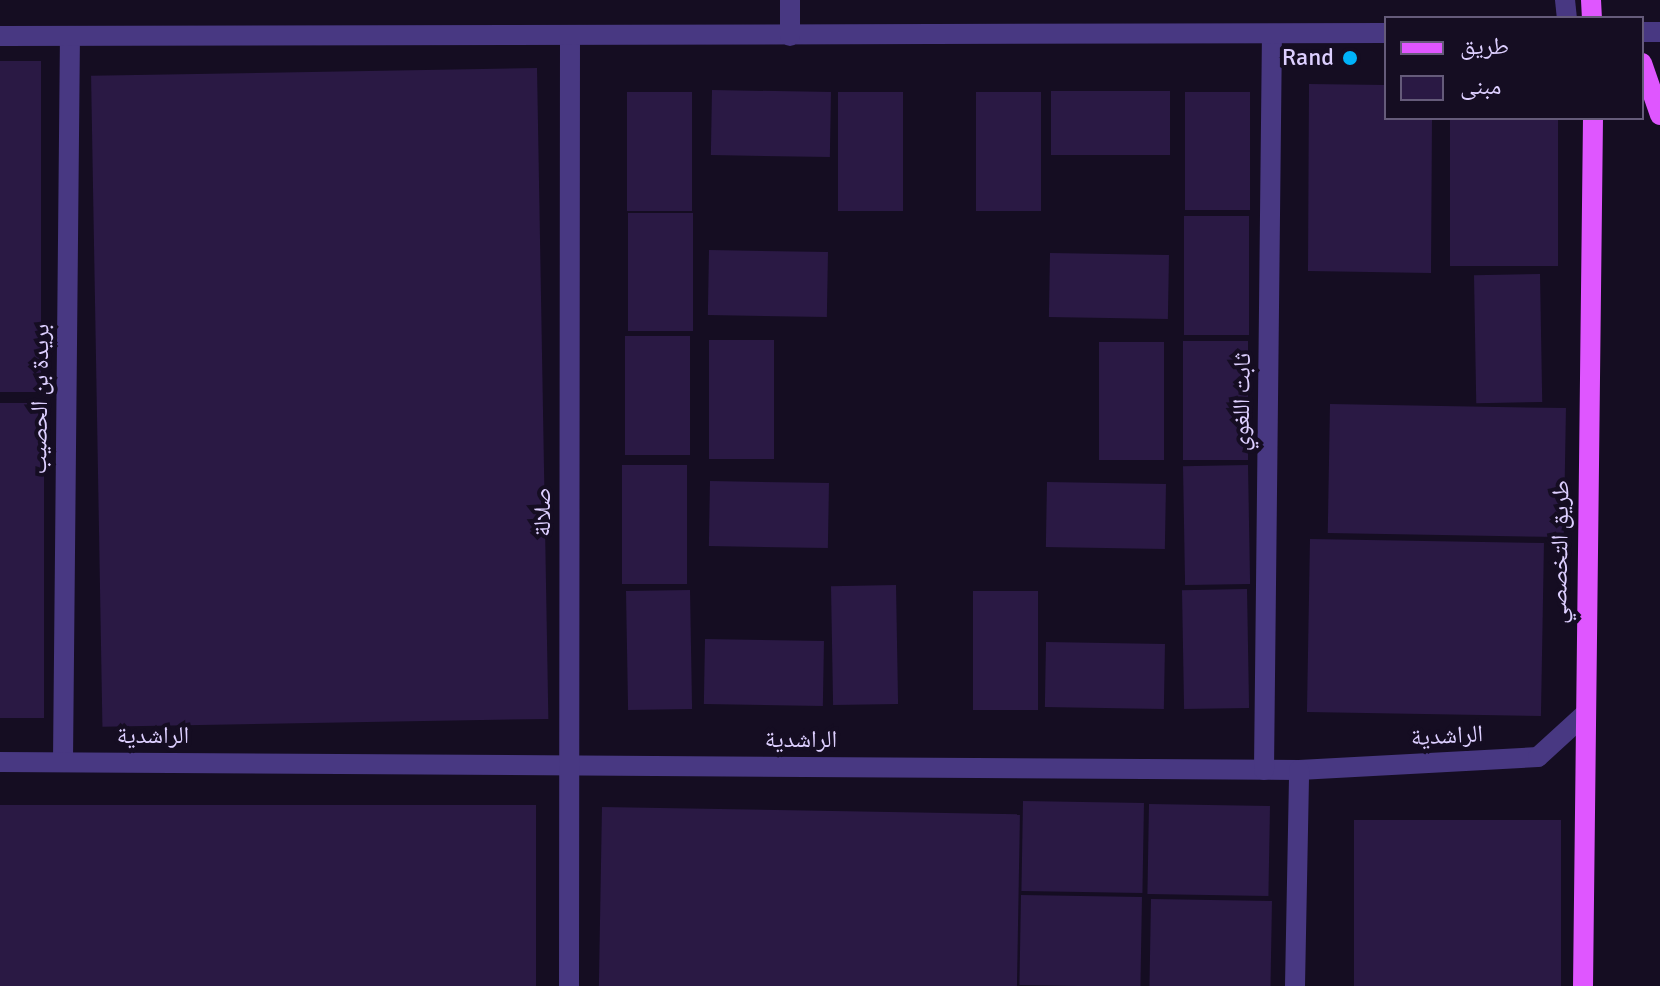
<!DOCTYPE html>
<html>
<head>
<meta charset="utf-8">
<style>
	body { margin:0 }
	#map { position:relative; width:1660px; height:986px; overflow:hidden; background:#150d22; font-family:Signika,"Noto Naskh Arabic",sans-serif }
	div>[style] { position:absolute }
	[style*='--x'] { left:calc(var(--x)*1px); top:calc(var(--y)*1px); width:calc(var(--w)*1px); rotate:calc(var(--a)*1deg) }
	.building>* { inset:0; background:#2a1944; transform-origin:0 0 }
	.minor>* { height:20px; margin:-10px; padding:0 10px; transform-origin:10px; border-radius:10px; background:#483882 }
	.tertiary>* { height:20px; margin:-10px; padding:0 10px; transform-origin:10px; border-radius:10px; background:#483882 }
	.primary>* { height:20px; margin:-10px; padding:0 10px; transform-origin:10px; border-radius:10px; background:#df56ff }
	.dots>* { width:22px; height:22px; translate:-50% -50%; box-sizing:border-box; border:4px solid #150d22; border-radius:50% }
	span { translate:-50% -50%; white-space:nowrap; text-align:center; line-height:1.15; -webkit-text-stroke:8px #150d22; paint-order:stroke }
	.poi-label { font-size:24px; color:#ddcfff }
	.right { translate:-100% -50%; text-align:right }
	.street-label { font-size:24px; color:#ddcfff }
	.legend { position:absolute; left:1384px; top:16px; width:260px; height:104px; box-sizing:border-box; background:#150d22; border:2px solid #655b7a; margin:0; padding:10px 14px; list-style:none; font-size:24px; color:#ddcfff }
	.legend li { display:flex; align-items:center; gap:16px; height:40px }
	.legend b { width:40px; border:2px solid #655b7a }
</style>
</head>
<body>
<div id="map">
	<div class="building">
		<div style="left:0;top:61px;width:41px;height:331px"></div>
		<div style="left:537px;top:68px;width:651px;height:446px;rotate:89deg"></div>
		<div style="clip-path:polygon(1309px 84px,1386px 85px,1386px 118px,1432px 118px,1431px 273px,1308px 271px)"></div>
		<div style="left:712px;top:90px;width:119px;height:65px;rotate:1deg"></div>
		<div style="left:1051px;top:91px;width:119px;height:64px"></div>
		<div style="left:627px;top:92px;width:65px;height:119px"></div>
		<div style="left:838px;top:92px;width:65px;height:119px"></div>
		<div style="left:976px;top:92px;width:65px;height:119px"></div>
		<div style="left:1185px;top:92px;width:65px;height:118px"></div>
		<div style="left:1450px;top:118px;width:108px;height:148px"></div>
		<div style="left:693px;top:213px;width:118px;height:65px;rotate:90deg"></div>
		<div style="left:1184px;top:216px;width:65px;height:119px"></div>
		<div style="left:709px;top:250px;width:119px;height:65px;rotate:1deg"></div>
		<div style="left:1050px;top:253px;width:119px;height:64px;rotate:1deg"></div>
		<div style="left:1540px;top:274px;width:128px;height:66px;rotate:89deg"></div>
		<div style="left:690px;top:336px;width:119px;height:65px;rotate:90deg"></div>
		<div style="left:709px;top:340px;width:65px;height:119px"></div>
		<div style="left:1183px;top:341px;width:65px;height:119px"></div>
		<div style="left:1164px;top:342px;width:118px;height:65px;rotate:90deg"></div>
		<div style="left:0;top:403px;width:44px;height:315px"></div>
		<div style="left:1330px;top:404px;width:236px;height:129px;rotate:1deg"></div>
		<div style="left:687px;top:465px;width:119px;height:65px;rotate:90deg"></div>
		<div style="left:1248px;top:465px;width:119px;height:65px;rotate:89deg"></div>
		<div style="left:710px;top:481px;width:119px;height:65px;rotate:1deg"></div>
		<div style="left:1047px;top:482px;width:119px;height:65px;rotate:1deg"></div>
		<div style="left:1310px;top:539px;width:234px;height:173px;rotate:1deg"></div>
		<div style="left:896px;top:585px;width:119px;height:65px;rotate:89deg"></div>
		<div style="left:1247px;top:589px;width:119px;height:65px;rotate:89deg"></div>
		<div style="left:690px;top:590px;width:119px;height:64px;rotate:89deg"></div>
		<div style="left:1038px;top:591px;width:119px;height:65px;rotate:90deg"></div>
		<div style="left:705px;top:639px;width:119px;height:65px;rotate:1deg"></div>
		<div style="left:1046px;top:642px;width:119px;height:65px;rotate:1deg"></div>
		<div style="left:1023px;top:801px;width:121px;height:90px;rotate:1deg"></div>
		<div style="left:1149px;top:804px;width:121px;height:90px;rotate:1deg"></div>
		<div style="left:0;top:805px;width:536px;height:181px"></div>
		<div style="left:602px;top:807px;width:418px;height:179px;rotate:1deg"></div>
		<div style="left:1354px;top:820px;width:207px;height:166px"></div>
		<div style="left:1021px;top:895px;width:121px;height:90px;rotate:1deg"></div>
		<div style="left:1151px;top:899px;width:121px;height:87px;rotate:1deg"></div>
	</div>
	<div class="minor">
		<div style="--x:63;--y:761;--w:724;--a:-89.45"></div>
		<div style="--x:0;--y:762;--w:1299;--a:0.35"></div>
		<div style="--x:1299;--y:770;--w:239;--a:-3.1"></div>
		<div style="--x:1538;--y:757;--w:62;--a:-42.4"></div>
		<div style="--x:1264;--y:770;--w:735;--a:-89.38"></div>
		<div style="--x:569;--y:986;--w:949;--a:-89.94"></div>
		<div style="--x:1295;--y:986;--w:216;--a:-88.9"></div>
	</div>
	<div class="tertiary">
		<div style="--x:1565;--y:0;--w:18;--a:84"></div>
		<div style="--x:1642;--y:32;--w:18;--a:0"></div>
		<div style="--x:0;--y:36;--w:1386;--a:-0.12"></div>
		<div style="--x:790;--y:36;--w:36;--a:-90"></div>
	</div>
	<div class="primary">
		<div style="--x:1591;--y:0;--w:18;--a:87"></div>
		<div style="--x:1642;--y:63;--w:55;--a:70.9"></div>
		<div style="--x:1583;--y:986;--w:868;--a:-89.34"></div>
	</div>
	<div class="dots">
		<div style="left:1350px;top:58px;background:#00b3fa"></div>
	</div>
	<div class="poi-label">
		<span class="right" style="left:1334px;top:58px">Rand</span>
	</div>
	<div class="street-label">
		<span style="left:40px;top:399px;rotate:-89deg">بريدة بن الحصيب</span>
		<span style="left:1242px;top:402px;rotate:-89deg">ثابت اللغوي</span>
		<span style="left:543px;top:512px;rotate:-90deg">صلالة</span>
		<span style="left:1560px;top:552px;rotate:-89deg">طريق التخصصي</span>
		<span style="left:153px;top:736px">الراشدية</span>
		<span style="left:1447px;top:736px;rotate:-3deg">الراشدية</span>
		<span style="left:801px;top:740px">الراشدية</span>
	</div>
	<ul class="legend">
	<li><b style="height:10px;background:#df56ff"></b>طريق</li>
	<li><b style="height:22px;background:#2a1944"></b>مبنى</li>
	</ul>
</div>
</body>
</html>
